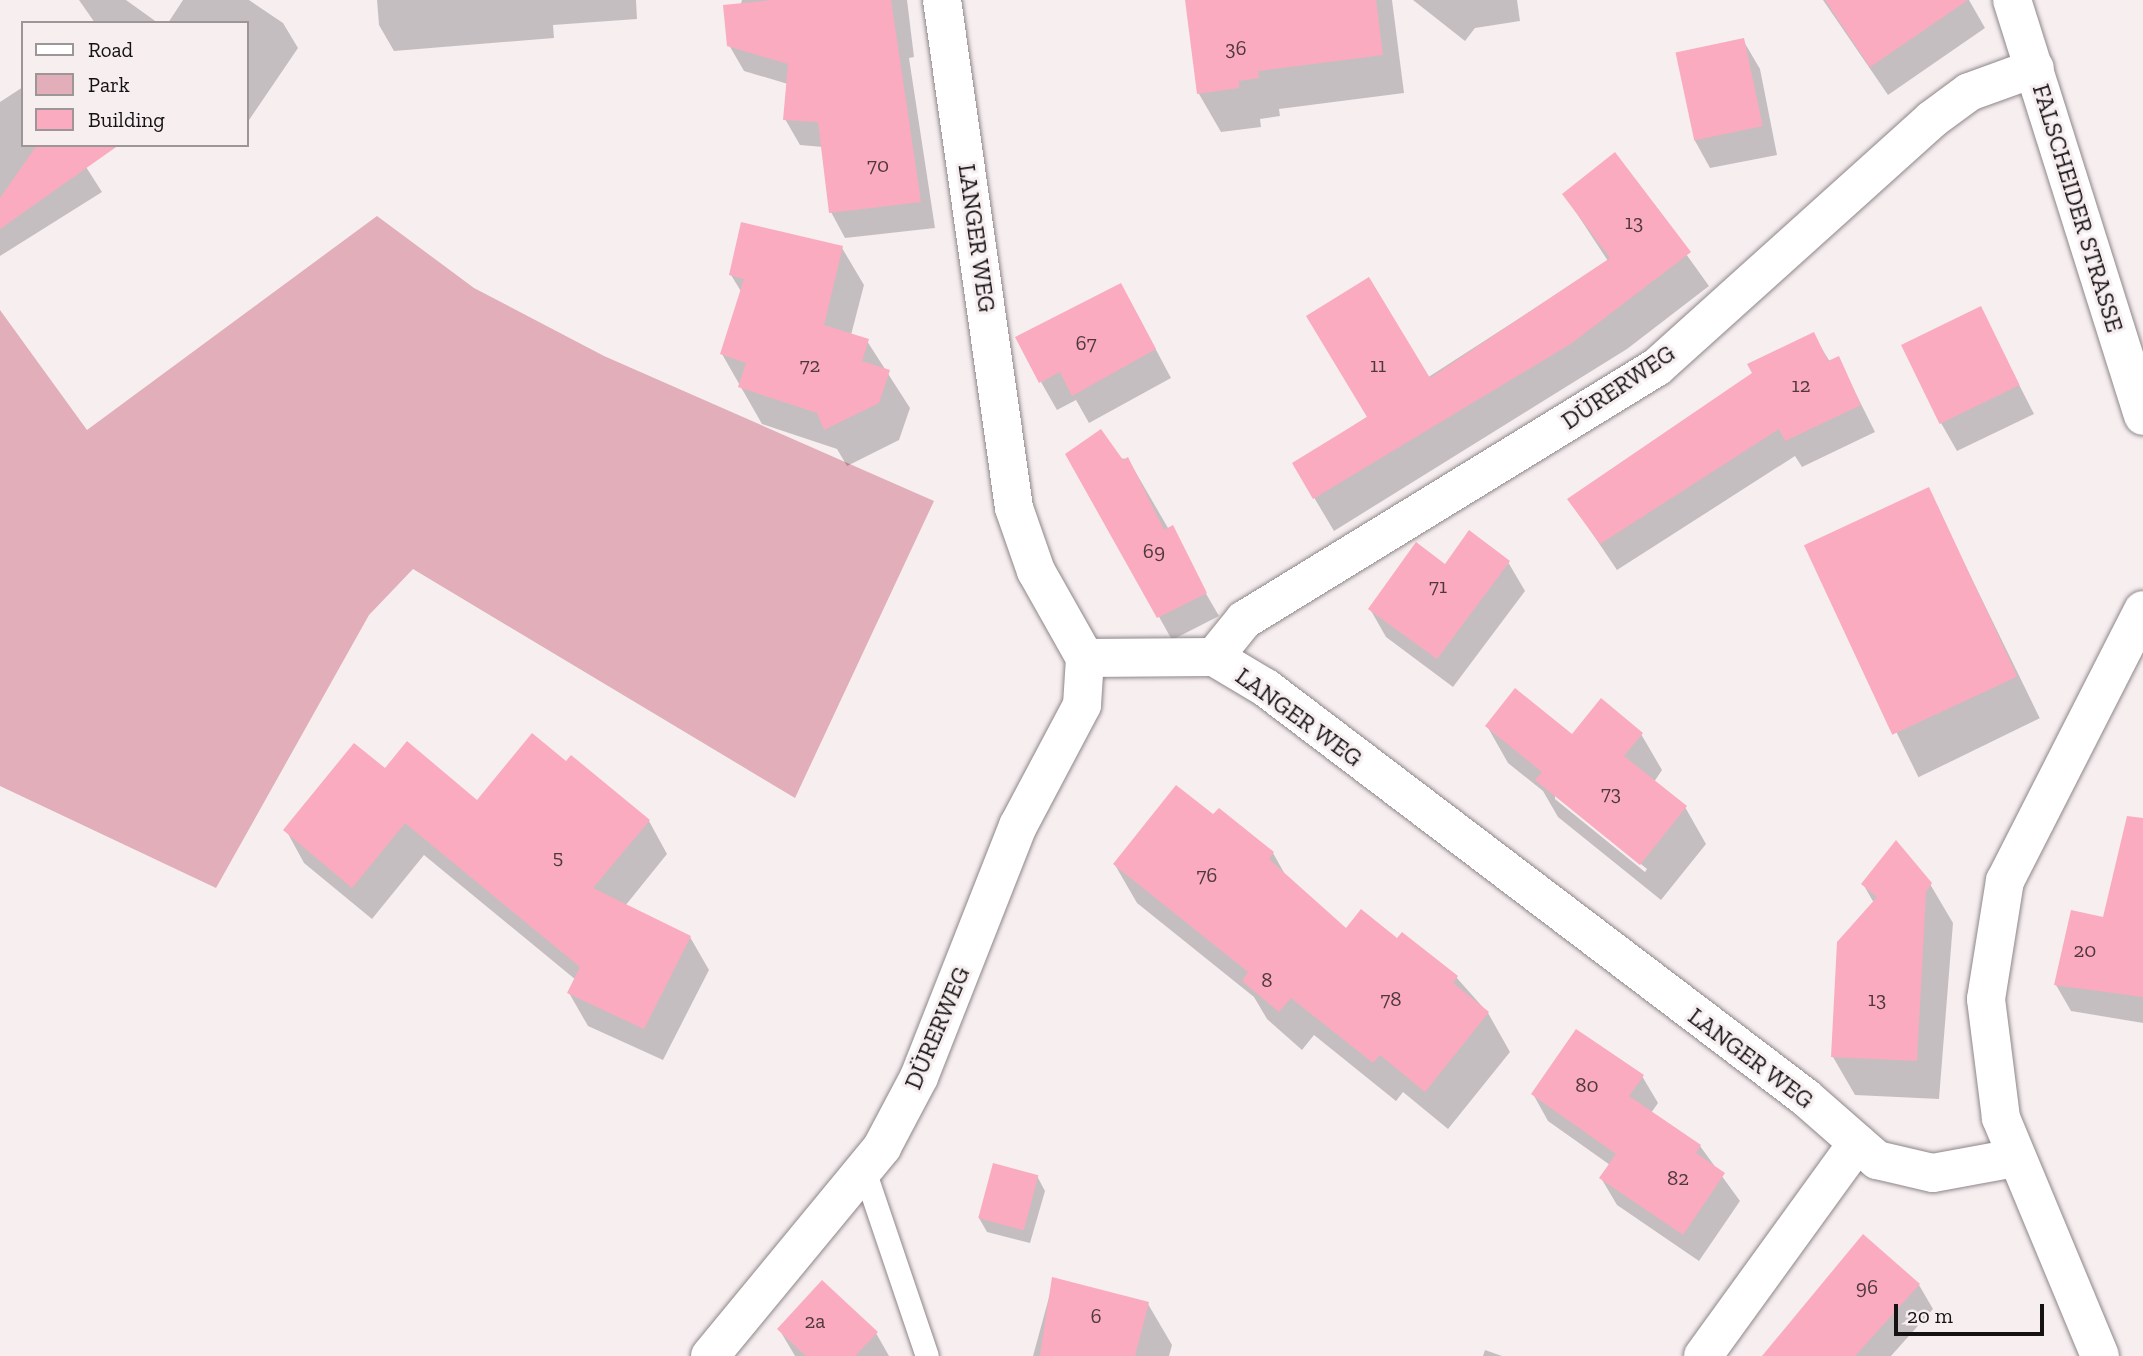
<!DOCTYPE html>
<html>
<head>
<meta charset="utf-8">
<style>
	body { margin:0 }
	#map { position:relative; width:2143px; height:1356px; overflow:hidden; background:#f7eef0; font-family:"Zilla Slab",serif }
	div>[style] { position:absolute }
	[style*='--x'] { left:calc(var(--x)*1px); top:calc(var(--y)*1px); width:calc(var(--w)*1px); rotate:calc(var(--a)*1deg) }
	.green>* { inset:0; background:#e2aeba }
	.shadow>* { inset:0; background:#0003; transform-origin:0 0 }
	.building>* { inset:0; background:#fbabbf; transform-origin:0 0 }
	.roads { filter:drop-shadow(0 0 2px #8e8688) drop-shadow(0 0 2px #8e8688) }
	.service>* { height:23px; margin:-11.5px; padding:0 11.5px; transform-origin:11.5px; border-radius:11.5px; background:#fff }
	.minor>* { height:38px; margin:-19px; padding:0 19px; transform-origin:19px; border-radius:19px; background:#fff }
	.tertiary>* { height:38px; margin:-19px; padding:0 19px; transform-origin:19px; border-radius:19px; background:#fff }
	span { translate:-50% -50%; white-space:nowrap; text-align:center; line-height:1.15; -webkit-text-stroke:6px #f7eef0; paint-order:stroke }
	.number-label { font-size:21px; color:#4e383d }
	.number-label span { -webkit-text-stroke-width:0 }
	.street-label { font-size:24px; color:#141212 }
	.legend { position:absolute; left:21px; top:21px; width:228px; height:126px; box-sizing:border-box; background:#f7eef0; border:2px solid #9c9697; margin:0; padding:9px 12px; list-style:none; font-size:21px; color:#141212 }
	.legend li { display:flex; align-items:center; gap:14px; height:35px }
	.legend b { width:35px; border:2px solid #9c9697 }
	.scale { position:absolute; left:1894px; top:1304px; width:150px; height:32px; box-sizing:border-box; border:4px solid #141212; border-top:0; padding-left:9px; font-size:21px; line-height:24px; white-space:nowrap; color:#141212; -webkit-text-stroke:5px #f7eef0; paint-order:stroke }
</style>
</head>
<body>
<div id="map">
	<div class="green">
		<div style="clip-path:polygon(377px 216px,474px 288px,604px 356px,934px 501px,795px 798px,413px 569px,369px 615px,216px 888px,0 786px,0 310px,87px 430px)"></div>
	</div>
	<div class="shadow">
		<div style="clip-path:polygon(79px 0,126px 0,158px 23px,95px 23px)"></div>
		<div style="clip-path:polygon(183px 0,249px 0,283px 23px,298px 48px,247px 123px,247px 23px,168px 23px)"></div>
		<div style="clip-path:polygon(377px 0,636px 0,637px 19px,553px 25px,554px 38px,394px 51px,379px 25px)"></div>
		<div style="clip-path:polygon(742px 0,907px 0,914px 57px,909px 58px,935px 228px,845px 238px,831px 212px,823px 147px,800px 145px,785px 119px,788px 84px,744px 71px,729px 45px)"></div>
		<div style="clip-path:polygon(1187px 0,1392px 0,1404px 93px,1279px 109px,1280px 116px,1260px 119px,1261px 127px,1221px 132px,1199px 94px)"></div>
		<div style="clip-path:polygon(1413px 0,1517px 0,1520px 21px,1475px 28px,1465px 41px)"></div>
		<div style="clip-path:polygon(1823px 0,1969px 0,1985px 28px,1888px 95px)"></div>
		<div style="clip-path:polygon(1743px 40px,1760px 69px,1777px 155px,1710px 168px,1694px 139px)"></div>
		<div style="clip-path:polygon(23px 87px,23px 145px,72px 145px,102px 192px,0 256px,0 102px)"></div>
		<div style="clip-path:polygon(1615px 155px,1709px 286px,1627px 349px,1334px 531px,1294px 464px,1608px 261px,1564px 194px)"></div>
		<div style="clip-path:polygon(842px 248px,864px 285px,851px 335px,867px 341px,910px 408px,899px 440px,847px 466px,837px 449px,762px 424px,722px 354px,742px 293px,731px 275px)"></div>
		<div style="clip-path:polygon(1980px 308px,2034px 414px,1957px 451px,1941px 423px)"></div>
		<div style="clip-path:polygon(1137px 314px,1171px 378px,1089px 423px,1076px 400px,1057px 410px,1041px 382px)"></div>
		<div style="clip-path:polygon(1813px 334px,1830px 362px,1838px 358px,1875px 432px,1802px 467px,1795px 456px,1617px 570px,1569px 499px)"></div>
		<div style="clip-path:polygon(1068px 454px,1128px 459px,1219px 616px,1172px 640px)"></div>
		<div style="left:1928px;top:489px;width:255px;height:135px;rotate:64deg"></div>
		<div style="clip-path:polygon(1508px 562px,1525px 591px,1453px 687px,1386px 637px,1370px 609px,1445px 566px)"></div>
		<div style="clip-path:polygon(evenodd,1487px 726px,1572px 737px,1641px 734px,1662px 770px,1654px 782px,1685px 807px,1706px 844px,1661px 900px,1558px 817px,1543px 791px,1508px 763px,1487px 726px,1555px 794px,1647px 869px,1645px 872px,1555px 799px,1555px 794px)"></div>
		<div style="clip-path:polygon(566px 764px,649px 821px,667px 854px,625px 906px,690px 937px,709px 970px,663px 1060px,588px 1026px,569px 993px,576px 980px,424px 855px,372px 919px,304px 863px,286px 830px,385px 770px,477px 802px)"></div>
		<div style="clip-path:polygon(1213px 817px,1273px 853px,1287px 878px,1346px 930px,1397px 941px,1456px 977px,1488px 1013px,1510px 1052px,1448px 1129px,1403px 1092px,1396px 1101px,1314px 1035px,1302px 1050px,1267px 1019px,1254px 997px,1137px 903px,1115px 865px)"></div>
		<div style="clip-path:polygon(2143px 850px,2143px 1023px,2071px 1011px,2056px 985px,2105px 919px)"></div>
		<div style="clip-path:polygon(1863px 884px,1930px 884px,1953px 923px,1939px 1099px,1855px 1095px,1833px 1057px,1874px 903px)"></div>
		<div style="clip-path:polygon(1642px 1076px,1658px 1103px,1651px 1113px,1700px 1146px,1740px 1201px,1699px 1261px,1617px 1205px,1601px 1178px,1610px 1165px,1548px 1121px,1533px 1094px)"></div>
		<div style="clip-path:polygon(1037px 1176px,1045px 1191px,1030px 1243px,987px 1232px,979px 1218px)"></div>
		<div style="clip-path:polygon(1054px 1279px,1148px 1304px,1172px 1345px,1169px 1356px,1033px 1356px)"></div>
		<div style="clip-path:polygon(1919px 1285px,1933px 1309px,1891px 1356px,1762px 1356px)"></div>
		<div style="clip-path:polygon(779px 1329px,876px 1333px,889px 1356px,795px 1356px)"></div>
		<div style="clip-path:polygon(1485px 1350px,1502px 1356px,1483px 1356px)"></div>
	</div>
	<div class="building">
		<div style="clip-path:polygon(773px 0,891px 0,921px 202px,829px 213px,818px 122px,783px 120px,788px 64px,727px 46px,723px 5px)"></div>
		<div style="clip-path:polygon(1185px 0,1376px 0,1383px 55px,1258px 71px,1259px 78px,1239px 81px,1239px 88px,1197px 94px)"></div>
		<div style="clip-path:polygon(1825px 0,1968px 0,1870px 67px)"></div>
		<div style="left:1744px;top:38px;width:90px;height:70px;rotate:78deg"></div>
		<div style="clip-path:polygon(37px 145px,119px 145px,0 229px,0 198px)"></div>
		<div style="clip-path:polygon(1615px 152px,1691px 252px,1572px 343px,1313px 499px,1292px 463px,1367px 417px,1306px 316px,1369px 277px,1430px 378px,1610px 258px,1562px 194px)"></div>
		<div style="clip-path:polygon(741px 222px,843px 246px,824px 325px,869px 339px,862px 361px,890px 370px,879px 403px,824px 430px,817px 413px,738px 387px,746px 363px,720px 354px,744px 279px,729px 275px)"></div>
		<div style="clip-path:polygon(1121px 283px,1156px 349px,1072px 396px,1060px 372px,1039px 383px,1015px 337px)"></div>
		<div style="left:1981px;top:306px;width:88px;height:89px;rotate:64deg"></div>
		<div style="clip-path:polygon(1814px 332px,1828px 361px,1839px 356px,1861px 405px,1785px 441px,1779px 429px,1600px 544px,1567px 499px,1752px 373px,1747px 364px)"></div>
		<div style="clip-path:polygon(1101px 429px,1123px 460px,1128px 457px,1164px 530px,1173px 525px,1207px 593px,1157px 618px,1065px 454px)"></div>
		<div style="left:1929px;top:487px;width:209px;height:138px;rotate:65deg"></div>
		<div style="clip-path:polygon(1469px 530px,1510px 561px,1437px 659px,1368px 609px,1416px 542px,1445px 564px)"></div>
		<div style="clip-path:polygon(1515px 688px,1572px 734px,1601px 698px,1643px 733px,1624px 756px,1687px 806px,1640px 865px,1535px 780px,1542px 772px,1485px 726px)"></div>
		<div style="clip-path:polygon(532px 733px,566px 761px,571px 755px,650px 820px,593px 888px,691px 936px,644px 1029px,567px 993px,580px 967px,405px 823px,352px 888px,283px 830px,354px 743px,385px 768px,407px 741px,477px 800px)"></div>
		<div style="clip-path:polygon(1176px 785px,1213px 814px,1219px 808px,1274px 852px,1269px 859px,1346px 928px,1361px 909px,1397px 938px,1402px 932px,1458px 976px,1453px 983px,1489px 1012px,1425px 1092px,1380px 1055px,1373px 1063px,1291px 998px,1279px 1012px,1242px 981px,1248px 972px,1113px 864px)"></div>
		<div style="clip-path:polygon(2127px 816px,2143px 818px,2143px 997px,2054px 985px,2071px 910px,2103px 917px)"></div>
		<div style="clip-path:polygon(1896px 840px,1932px 883px,1926px 892px,1917px 1061px,1831px 1057px,1837px 942px,1877px 897px,1861px 884px)"></div>
		<div style="clip-path:polygon(1576px 1029px,1644px 1075px,1629px 1096px,1701px 1145px,1696px 1153px,1725px 1173px,1683px 1235px,1599px 1178px,1616px 1154px,1531px 1094px)"></div>
		<div style="left:993px;top:1163px;width:47px;height:57px;rotate:15deg"></div>
		<div style="clip-path:polygon(1863px 1234px,1920px 1284px,1855px 1356px,1762px 1356px)"></div>
		<div style="clip-path:polygon(1052px 1277px,1149px 1302px,1135px 1356px,1040px 1356px)"></div>
		<div style="clip-path:polygon(822px 1280px,878px 1332px,855px 1356px,806px 1356px,777px 1329px)"></div>
	</div>
	<div class="roads">
		<div class="service">
			<div style="--x:865;--y:1173;--w:193;--a:71.3"></div>
		</div>
		<div class="minor">
			<div style="--x:942;--y:0;--w:513;--a:81.93"></div>
			<div style="--x:1014;--y:508;--w:67;--a:70.8"></div>
			<div style="--x:1036;--y:571;--w:100;--a:60.6"></div>
			<div style="--x:1214;--y:657;--w:48;--a:-51"></div>
			<div style="--x:1244;--y:620;--w:484;--a:-31.5"></div>
			<div style="--x:1657;--y:367;--w:369;--a:-42"></div>
			<div style="--x:1931;--y:120;--w:47;--a:-36.4"></div>
			<div style="--x:1969;--y:92;--w:70;--a:-20"></div>
			<div style="--x:1085;--y:658;--w:129;--a:-0.4"></div>
			<div style="--x:1214;--y:657;--w:61;--a:30.8"></div>
			<div style="--x:1266;--y:688;--w:677;--a:37.19"></div>
			<div style="--x:1805;--y:1097;--w:96;--a:41.2"></div>
			<div style="--x:1877;--y:1160;--w:57;--a:13.1"></div>
			<div style="--x:1933;--y:1173;--w:83;--a:-10.4"></div>
			<div style="--x:710;--y:1356;--w:271;--a:-50.5"></div>
			<div style="--x:882;--y:1147;--w:79;--a:-62.1"></div>
			<div style="--x:919;--y:1077;--w:270;--a:-68.5"></div>
			<div style="--x:1018;--y:826;--w:137;--a:-62.1"></div>
			<div style="--x:1082;--y:705;--w:47;--a:-86.3"></div>
			<div style="--x:1703;--y:1356;--w:263;--a:-54.1"></div>
		</div>
		<div class="tertiary">
			<div style="--x:2012;--y:0;--w:436;--a:72.5"></div>
			<div style="--x:2100;--y:1356;--w:258;--a:-112.6"></div>
			<div style="--x:2001;--y:1118;--w:120;--a:-97.2"></div>
			<div style="--x:1986;--y:999;--w:120;--a:-80.9"></div>
			<div style="--x:2005;--y:881;--w:304;--a:-63"></div>
		</div>
	</div>
	<div class="number-label">
		<span style="left:1236px;top:48px">36</span>
		<span style="left:878px;top:165px">70</span>
		<span style="left:1634px;top:222px">13</span>
		<span style="left:1086px;top:343px">67</span>
		<span style="left:810px;top:365px">72</span>
		<span style="left:1378px;top:365px">11</span>
		<span style="left:1801px;top:385px">12</span>
		<span style="left:1154px;top:551px">69</span>
		<span style="left:1438px;top:586px">71</span>
		<span style="left:1611px;top:793px">73</span>
		<span style="left:558px;top:857px">5</span>
		<span style="left:1207px;top:875px">76</span>
		<span style="left:2085px;top:950px">20</span>
		<span style="left:1267px;top:980px">8</span>
		<span style="left:1391px;top:999px">78</span>
		<span style="left:1877px;top:999px">13</span>
		<span style="left:1587px;top:1085px">80</span>
		<span style="left:1678px;top:1178px">82</span>
		<span style="left:1867px;top:1287px">96</span>
		<span style="left:1096px;top:1316px">6</span>
		<span style="left:815px;top:1321px">2a</span>
	</div>
	<div class="street-label">
		<span style="left:2078px;top:208px;rotate:73deg">FALSCHEIDER STRASSE</span>
		<span style="left:977px;top:238px;rotate:82deg">LANGER WEG</span>
		<span style="left:1618px;top:387px;rotate:-34deg">DÜRERWEG</span>
		<span style="left:1299px;top:717px;rotate:36deg">LANGER WEG</span>
		<span style="left:937px;top:1028px;rotate:-67deg">DÜRERWEG</span>
		<span style="left:1751px;top:1058px;rotate:37deg">LANGER WEG</span>
	</div>
	<ul class="legend">
	<li><b style="height:9px;background:#fff"></b>Road</li>
	<li><b style="height:19px;background:#e2aeba"></b>Park</li>
	<li><b style="height:19px;background:#fbabbf"></b>Building</li>
	</ul>
	<div class="scale">20 m</div>
</div>
</body>
</html>
